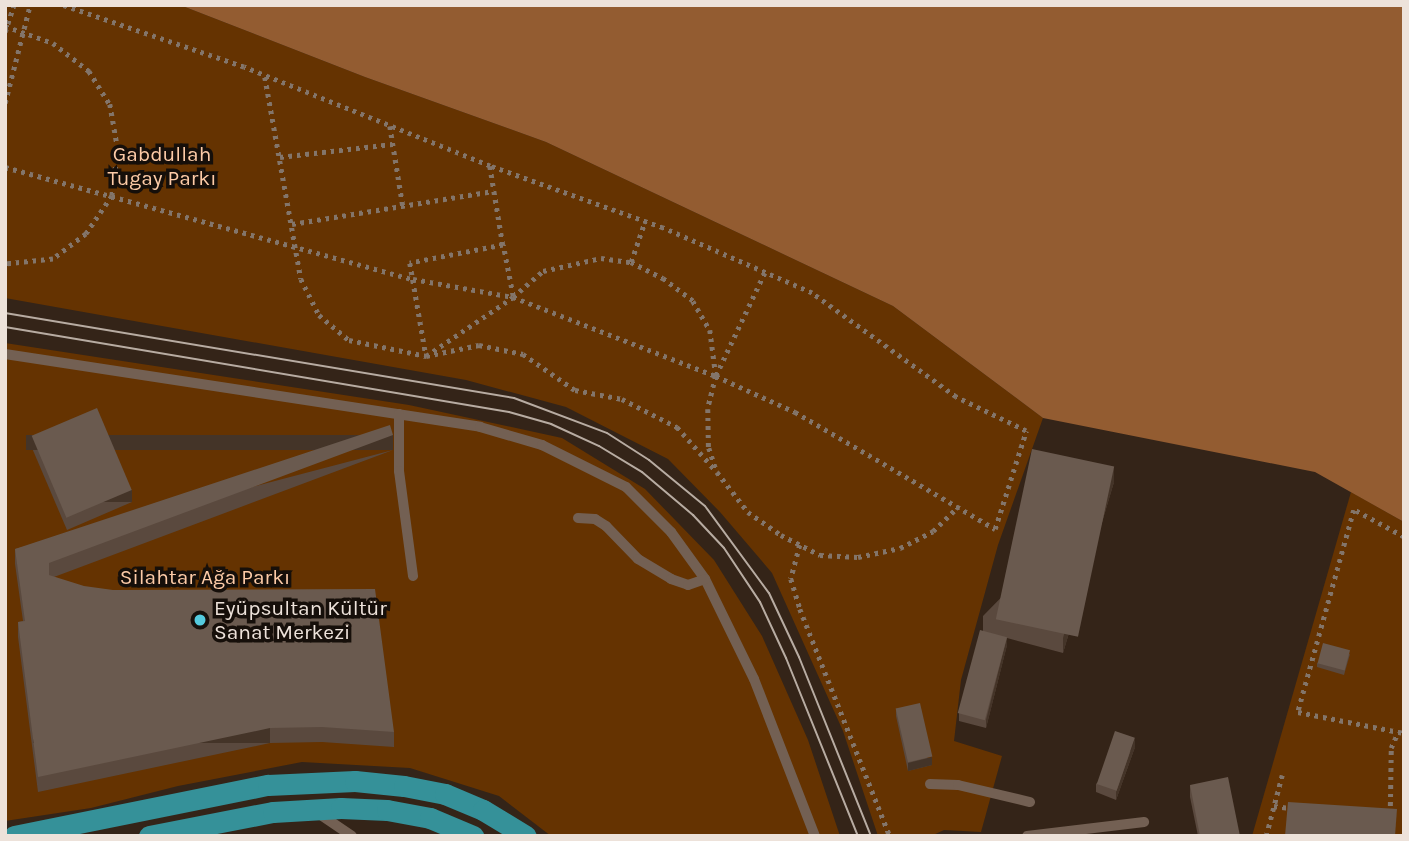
<!DOCTYPE html>
<html>
<head>
<meta charset="utf-8">
<style>
	body { margin:0 }
	#map { position:relative; width:1409px; height:841px; overflow:hidden; background:#342418; font-family:Karla,sans-serif }
	div>[style] { position:absolute }
	[style*='--x'] { left:calc(var(--x)*1px); top:calc(var(--y)*1px); width:calc(var(--w)*1px); rotate:calc(var(--a)*1deg) }
	.green>* { inset:0; background:#653301 }
	.water>* { inset:0; background:#935c31 }
	.path>* { height:4.5px; margin-top:-2.25px; transform-origin:0; background:repeating-linear-gradient(90deg,#83756a 0 3.5px,transparent 0 8.5px) }
	.lane>* { height:10px; margin:-5px; padding:0 5px; transform-origin:5px; border-radius:5px; background:#736053 }
	.primary>* { height:21px; margin:-10.5px; padding:0 10.5px; transform-origin:10.5px; border-radius:10.5px; background:#359199 }
	.tram>* { height:2px; margin:-1px; padding:0 1px; transform-origin:1px; border-radius:1px; background:#b8aca2 }
	.wall>* { inset:0; background:#5a493e }
	.shaded-wall>* { inset:0; background:#443428; transform-origin:0 0 }
	.building>* { inset:0; background:#6a5a4f; transform-origin:0 0 }
	.dots>* { width:19px; height:19px; translate:-50% -50%; box-sizing:border-box; border:4px solid #160f0a; border-radius:50% }
	span { translate:-50% -50%; white-space:nowrap; text-align:center; line-height:1.15; -webkit-text-stroke:7px #160f0a; paint-order:stroke }
	.park-label { font-size:21px; color:#fdcba7 }
	.poi-label { font-size:21px; color:#ede2da }
	.left { translate:0 -50%; text-align:left }
	.frame { position:absolute; inset:0; border:7px solid #ede2da; pointer-events:none }
</style>
</head>
<body>
<div id="map">
	<div class="green">
		<div style="clip-path:polygon(5px 5px,180px 5px,365px 77px,546px 142px,893px 306px,1043px 418px,998px 545px,961px 680px,954px 741px,1002px 756px,981px 832px,944px 830px,931px 836px,878px 836px,843px 731px,772px 573px,720px 512px,668px 459px,566px 407px,466px 380px,5px 298px)"></div>
		<div style="clip-path:polygon(5px 343px,409px 405px,562px 438px,645px 489px,714px 560px,762px 636px,808px 740px,840px 836px,551px 836px,499px 796px,410px 768px,302px 762px,178px 786px,91px 808px,5px 821px)"></div>
		<div style="clip-path:polygon(1351px 492px,1404px 522px,1404px 836px,1252px 836px)"></div>
	</div>
	<div class="water">
		<div style="clip-path:polygon(180px 5px,1404px 5px,1404px 522px,1315px 472px,1043px 418px,893px 306px,546px 142px,365px 77px)"></div>
	</div>
	<div class="path">
		<div style="--x:5;--y:26;--w:51;--a:19.5"></div>
		<div style="--x:53;--y:43;--w:46;--a:37.9"></div>
		<div style="--x:89;--y:71;--w:39;--a:58"></div>
		<div style="--x:110;--y:104;--w:47;--a:80.1"></div>
		<div style="--x:118;--y:150;--w:46;--a:97.4"></div>
		<div style="--x:112;--y:196;--w:46;--a:124.4"></div>
		<div style="--x:86;--y:234;--w:41;--a:142.9"></div>
		<div style="--x:53;--y:259;--w:48;--a:174.1"></div>
		<div style="--x:5;--y:32;--w:28;--a:-72"></div>
		<div style="--x:265;--y:77;--w:205;--a:79.9"></div>
		<div style="--x:301;--y:279;--w:40;--a:63.4"></div>
		<div style="--x:319;--y:315;--w:39;--a:40"></div>
		<div style="--x:349;--y:340;--w:79;--a:11.7"></div>
		<div style="--x:426;--y:356;--w:54;--a:-11.7"></div>
		<div style="--x:479;--y:345;--w:45;--a:11.6"></div>
		<div style="--x:523;--y:354;--w:63;--a:34.7"></div>
		<div style="--x:575;--y:390;--w:48;--a:10.8"></div>
		<div style="--x:622;--y:399;--w:62;--a:27"></div>
		<div style="--x:677;--y:427;--w:60;--a:48.4"></div>
		<div style="--x:5;--y:103;--w:101;--a:-75.7"></div>
		<div style="--x:390;--y:126;--w:81;--a:80.8"></div>
		<div style="--x:280;--y:157;--w:113;--a:-6.6"></div>
		<div style="--x:490;--y:166;--w:80;--a:80.7"></div>
		<div style="--x:5;--y:167;--w:423;--a:15.4"></div>
		<div style="--x:413;--y:279;--w:102;--a:10.2"></div>
		<div style="--x:513;--y:297;--w:218;--a:21.3"></div>
		<div style="--x:716;--y:376;--w:87;--a:24.5"></div>
		<div style="--x:795;--y:412;--w:232;--a:30.3"></div>
		<div style="--x:995;--y:529;--w:103;--a:-72.4"></div>
		<div style="--x:1026;--y:431;--w:78;--a:-154.1"></div>
		<div style="--x:956;--y:397;--w:178;--a:-144.2"></div>
		<div style="--x:812;--y:293;--w:163;--a:-156.4"></div>
		<div style="--x:663;--y:228;--w:184;--a:-160.3"></div>
		<div style="--x:490;--y:166;--w:265;--a:-158.1"></div>
		<div style="--x:244;--y:67;--w:192;--a:-161.2"></div>
		<div style="--x:292;--y:224;--w:204;--a:-9.3"></div>
		<div style="--x:631;--y:262;--w:43;--a:-71.1"></div>
		<div style="--x:765;--y:273;--w:114;--a:115.4"></div>
		<div style="--x:716;--y:376;--w:34;--a:104"></div>
		<div style="--x:708;--y:409;--w:39;--a:89"></div>
		<div style="--x:709;--y:448;--w:25;--a:72"></div>
		<div style="--x:717;--y:472;--w:51;--a:52.2"></div>
		<div style="--x:748;--y:512;--w:40;--a:34.9"></div>
		<div style="--x:781;--y:535;--w:44;--a:27.1"></div>
		<div style="--x:820;--y:555;--w:38;--a:3"></div>
		<div style="--x:858;--y:557;--w:43;--a:-12.1"></div>
		<div style="--x:900;--y:548;--w:37;--a:-27"></div>
		<div style="--x:933;--y:531;--w:35;--a:-44"></div>
		<div style="--x:513;--y:296;--w:52;--a:-101.1"></div>
		<div style="--x:503;--y:245;--w:95;--a:169"></div>
		<div style="--x:410;--y:263;--w:94;--a:80.2"></div>
		<div style="--x:426;--y:356;--w:105;--a:-34.1"></div>
		<div style="--x:513;--y:297;--w:40;--a:-41"></div>
		<div style="--x:543;--y:271;--w:59;--a:-12.6"></div>
		<div style="--x:601;--y:258;--w:30;--a:8"></div>
		<div style="--x:631;--y:262;--w:36;--a:27"></div>
		<div style="--x:663;--y:278;--w:38;--a:37"></div>
		<div style="--x:693;--y:301;--w:34;--a:60"></div>
		<div style="--x:710;--y:330;--w:46;--a:82.6"></div>
		<div style="--x:1404;--y:537;--w:57;--a:-151.6"></div>
		<div style="--x:1354;--y:510;--w:210;--a:105.5"></div>
		<div style="--x:1298;--y:712;--w:108;--a:11.2"></div>
		<div style="--x:800;--y:545;--w:35;--a:105"></div>
		<div style="--x:791;--y:579;--w:31;--a:73"></div>
		<div style="--x:800;--y:609;--w:244;--a:68.4"></div>
		<div style="--x:1274;--y:806;--w:16;--a:7"></div>
		<div style="--x:1390;--y:814;--w:66;--a:-89.1"></div>
		<div style="--x:1391;--y:748;--w:17;--a:-66"></div>
		<div style="--x:1266;--y:836;--w:63;--a:-75.3"></div>
	</div>
	<div class="lane">
		<div style="--x:5;--y:354;--w:481;--a:8.7"></div>
		<div style="--x:480;--y:427;--w:65;--a:16.2"></div>
		<div style="--x:542;--y:445;--w:94;--a:26.6"></div>
		<div style="--x:626;--y:487;--w:64;--a:45"></div>
		<div style="--x:671;--y:532;--w:58;--a:54.1"></div>
		<div style="--x:705;--y:579;--w:111;--a:63.9"></div>
		<div style="--x:754;--y:679;--w:168;--a:68.8"></div>
		<div style="--x:399;--y:414;--w:57;--a:90"></div>
		<div style="--x:399;--y:471;--w:106;--a:82.4"></div>
		<div style="--x:578;--y:518;--w:17;--a:3"></div>
		<div style="--x:595;--y:519;--w:13;--a:32"></div>
		<div style="--x:606;--y:526;--w:46;--a:45.9"></div>
		<div style="--x:638;--y:559;--w:39;--a:31"></div>
		<div style="--x:671;--y:579;--w:18;--a:19"></div>
		<div style="--x:688;--y:585;--w:18;--a:-19"></div>
		<div style="--x:930;--y:784;--w:28;--a:2"></div>
		<div style="--x:958;--y:785;--w:74;--a:13.3"></div>
		<div style="--x:318;--y:813;--w:41;--a:34.1"></div>
		<div style="--x:1027;--y:836;--w:118;--a:-6.8"></div>
	</div>
	<div class="primary">
		<div style="--x:14;--y:836;--w:259;--a:-11.4"></div>
		<div style="--x:268;--y:785;--w:87;--a:-2.6"></div>
		<div style="--x:355;--y:781;--w:49;--a:5.8"></div>
		<div style="--x:404;--y:786;--w:42;--a:11"></div>
		<div style="--x:445;--y:794;--w:41;--a:22.8"></div>
		<div style="--x:483;--y:810;--w:50;--a:31.2"></div>
		<div style="--x:149;--y:836;--w:126;--a:-11"></div>
		<div style="--x:273;--y:812;--w:68;--a:-3.4"></div>
		<div style="--x:341;--y:808;--w:46;--a:2.5"></div>
		<div style="--x:387;--y:810;--w:44;--a:10.5"></div>
		<div style="--x:430;--y:818;--w:47;--a:22.7"></div>
	</div>
	<div class="tram">
		<div style="--x:5;--y:313;--w:516;--a:9.48"></div>
		<div style="--x:514;--y:398;--w:99;--a:20.6"></div>
		<div style="--x:607;--y:433;--w:50;--a:32.7"></div>
		<div style="--x:649;--y:460;--w:72;--a:39.4"></div>
		<div style="--x:705;--y:506;--w:108;--a:53.7"></div>
		<div style="--x:769;--y:593;--w:71;--a:64.9"></div>
		<div style="--x:799;--y:657;--w:193;--a:68.1"></div>
		<div style="--x:5;--y:327;--w:511;--a:9.57"></div>
		<div style="--x:509;--y:412;--w:44;--a:15.9"></div>
		<div style="--x:551;--y:424;--w:53;--a:24.6"></div>
		<div style="--x:599;--y:446;--w:50;--a:31.2"></div>
		<div style="--x:642;--y:472;--w:67;--a:40.1"></div>
		<div style="--x:693;--y:515;--w:45;--a:46.8"></div>
		<div style="--x:724;--y:548;--w:65;--a:56.3"></div>
		<div style="--x:760;--y:602;--w:62;--a:65.1"></div>
		<div style="--x:786;--y:658;--w:192;--a:68"></div>
	</div>
	<div class="wall">
		<div style="clip-path:polygon(32px 436px,132px 502px,67px 530px,32px 448px)"></div>
		<div style="clip-path:polygon(393px 450px,54px 577px,394px 732px,394px 747px,322px 742px,270px 743px,38px 792px,18px 637px,18px 622px,23px 621px,15px 564px,15px 549px)"></div>
		<div style="clip-path:polygon(1114px 482px,1063px 653px,1007px 638px,1007px 645px,986px 728px,959px 721px,959px 713px,983px 631px,983px 616px)"></div>
		<div style="clip-path:polygon(1350px 654px,1344px 675px,1317px 667px,1317px 663px)"></div>
		<div style="clip-path:polygon(896px 708px,932px 765px,908px 771px,896px 716px)"></div>
		<div style="clip-path:polygon(1135px 747px,1116px 800px,1096px 792px,1096px 784px)"></div>
		<div style="clip-path:polygon(1190px 785px,1240px 836px,1198px 836px,1190px 797px)"></div>
	</div>
	<div class="shaded-wall">
		<div style="left:393px;top:435px;width:15px;height:367px;rotate:90deg"></div>
		<div style="clip-path:polygon(1114px 467px,1114px 482px,1063px 653px,1063px 638px)"></div>
		<div style="left:132px;top:490px;width:12px;height:71px;rotate:90deg"></div>
		<div style="clip-path:polygon(1007px 637px,1007px 645px,986px 728px,986px 720px)"></div>
		<div style="left:270px;top:728px;width:15px;height:237px;rotate:90deg"></div>
		<div style="clip-path:polygon(1135px 738px,1135px 747px,1116px 800px,1116px 792px)"></div>
		<div style="clip-path:polygon(932px 757px,932px 765px,908px 771px,908px 763px)"></div>
	</div>
	<div class="building">
		<div style="left:97px;top:408px;width:89px;height:71px;rotate:67deg"></div>
		<div style="clip-path:polygon(390px 425px,393px 435px,49px 563px,49px 575px,84px 586px,113px 590px,375px 589px,394px 732px,322px 727px,270px 728px,38px 777px,18px 622px,25px 621px,15px 549px)"></div>
		<div style="left:1032px;top:449px;width:84px;height:174px;rotate:12deg"></div>
		<div style="left:980px;top:630px;width:28px;height:86px;rotate:15deg"></div>
		<div style="left:1323px;top:643px;width:28px;height:21px;rotate:15deg"></div>
		<div style="left:920px;top:703px;width:55px;height:25px;rotate:77deg"></div>
		<div style="left:1115px;top:731px;width:21px;height:56px;rotate:19deg"></div>
		<div style="clip-path:polygon(1228px 777px,1240px 836px,1200px 836px,1190px 785px)"></div>
		<div style="clip-path:polygon(1288px 802px,1397px 809px,1395px 836px,1285px 836px)"></div>
	</div>
	<div class="dots">
		<div style="left:200px;top:620px;background:#54cadd"></div>
	</div>
	<div class="park-label">
		<span style="left:162px;top:166px">Gabdullah<br>Tugay Parkı</span>
		<span style="left:205px;top:577px">Silahtar Ağa Parkı</span>
	</div>
	<div class="poi-label">
		<span class="left" style="left:214px;top:620px">Eyüpsultan Kültür<br>Sanat Merkezi</span>
	</div>
	<div class="frame"></div>
</div>
</body>
</html>
